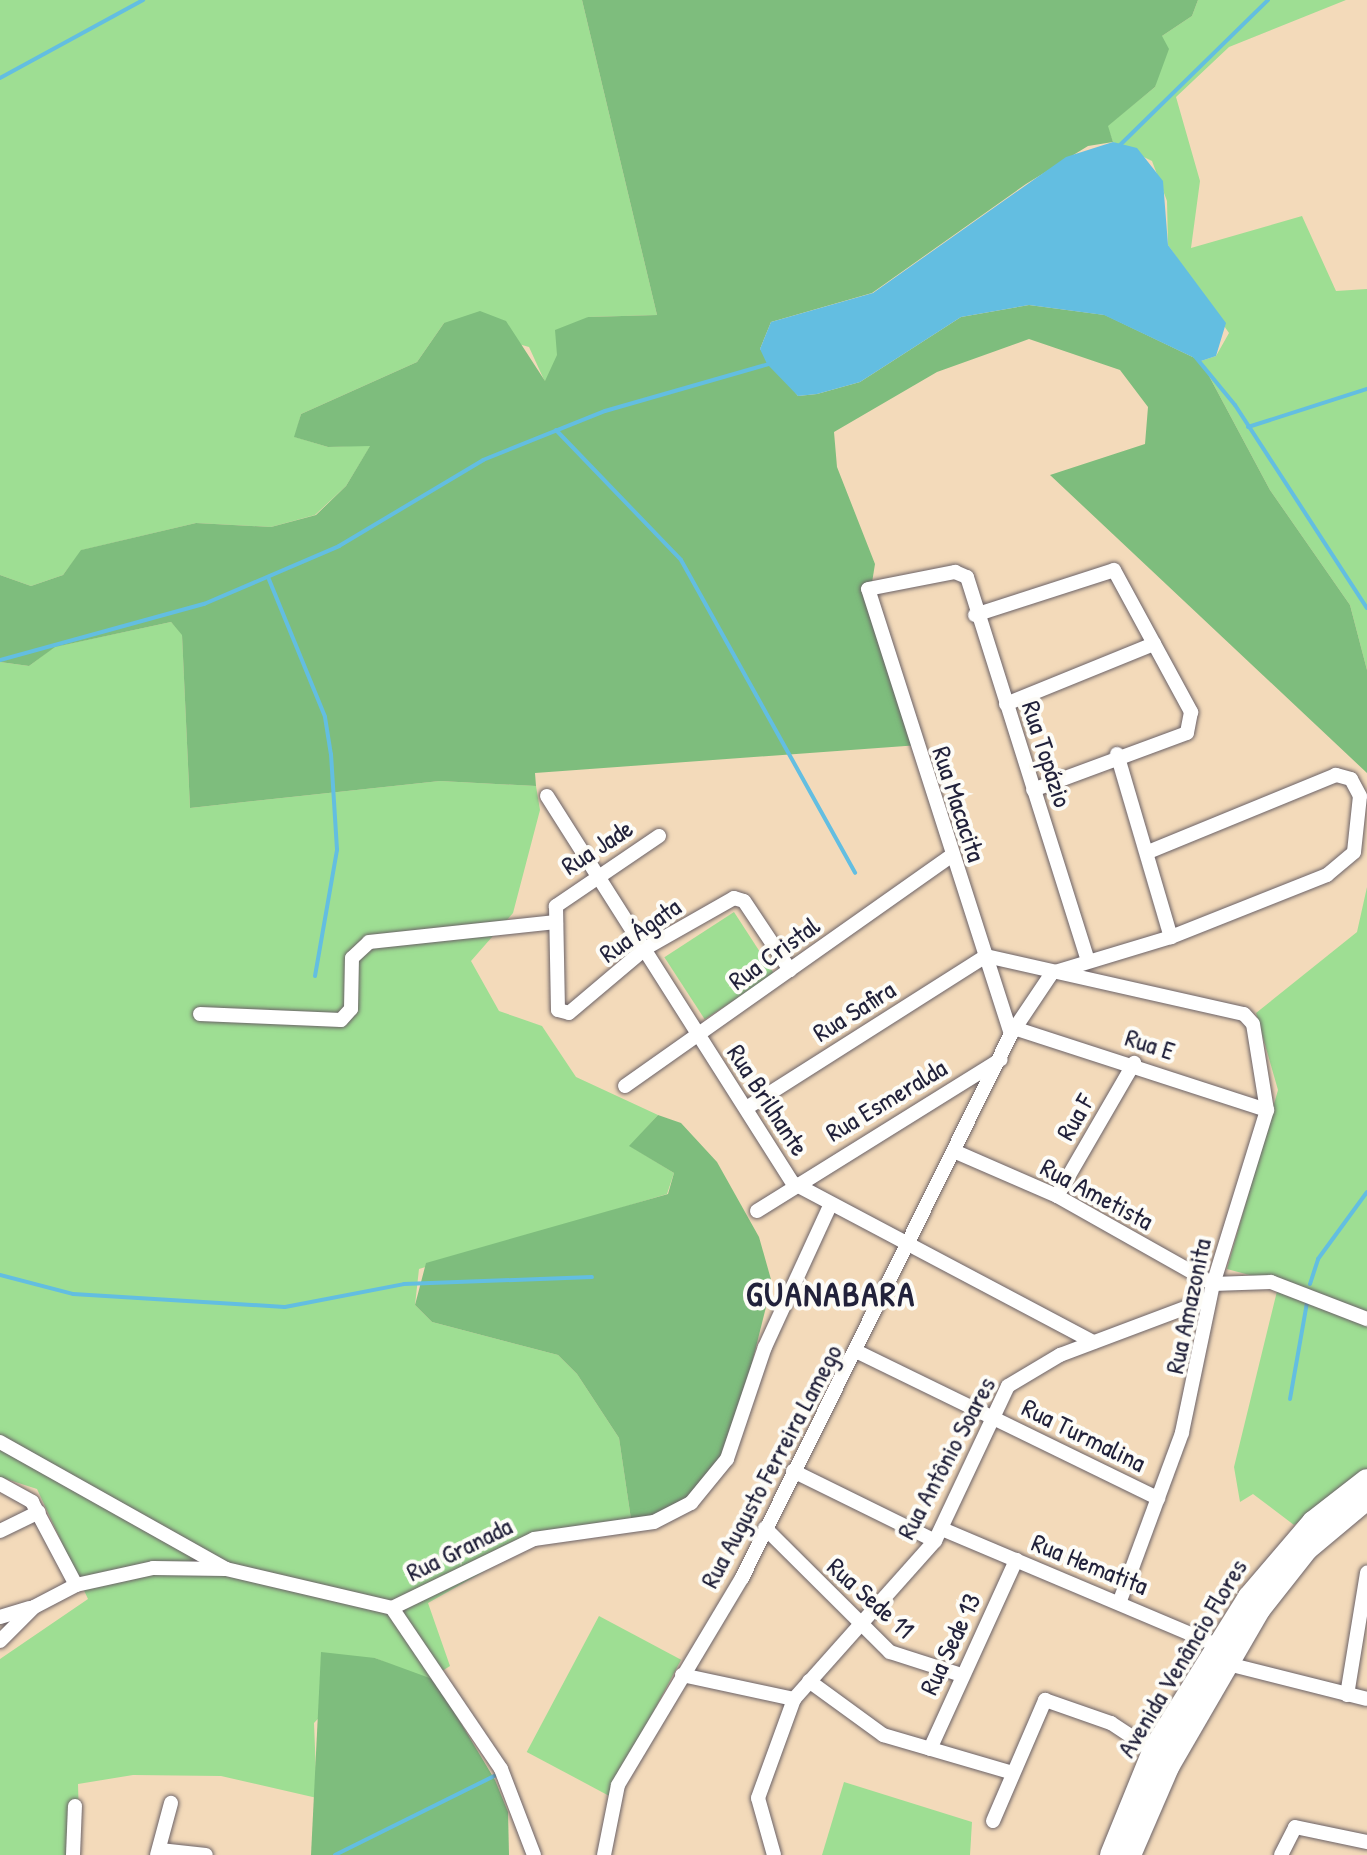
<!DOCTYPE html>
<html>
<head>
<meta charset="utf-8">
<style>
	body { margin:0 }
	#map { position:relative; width:1367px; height:1855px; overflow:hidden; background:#f3daba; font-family:"Patrick Hand",sans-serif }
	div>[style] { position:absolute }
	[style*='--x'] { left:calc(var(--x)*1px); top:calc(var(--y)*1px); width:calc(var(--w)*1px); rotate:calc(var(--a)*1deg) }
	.green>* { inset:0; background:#9ede93; transform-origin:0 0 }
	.forest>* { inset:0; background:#7ebd7d }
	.water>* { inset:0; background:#63bee1 }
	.stream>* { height:4px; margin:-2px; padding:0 2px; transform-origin:2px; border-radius:2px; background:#63bee1 }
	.roads { filter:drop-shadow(0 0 2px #6b6267) drop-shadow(0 0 2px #6b6267) }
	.street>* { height:14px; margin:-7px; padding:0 7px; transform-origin:7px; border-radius:7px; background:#fff }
	.primary>* { height:22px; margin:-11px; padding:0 11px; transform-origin:11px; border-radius:11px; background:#fff }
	span { translate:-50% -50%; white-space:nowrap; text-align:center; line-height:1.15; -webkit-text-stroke:8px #fdfcf7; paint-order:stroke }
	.street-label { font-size:26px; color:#22223b }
	.district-label { font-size:34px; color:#22223b; font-weight:700; letter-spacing:2px }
</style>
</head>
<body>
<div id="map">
	<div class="green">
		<div style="clip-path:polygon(0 0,582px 0,657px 315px,588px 317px,545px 382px,529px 347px,444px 323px,417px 362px,301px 414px,295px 437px,328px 447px,371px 445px,346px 486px,315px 515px,271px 527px,196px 523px,82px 550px,63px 575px,31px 586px,0 575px)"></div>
		<div style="clip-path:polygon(1198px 0,1346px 0,1229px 47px,1176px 97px,1200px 181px,1191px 248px,1302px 216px,1336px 291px,1367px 289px,1367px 670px,1350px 605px,1270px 490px,1201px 361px,1216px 356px,1229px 333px,1168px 245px,1167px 201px,1152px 161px,1113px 142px,1107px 126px,1155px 87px,1162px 36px,1192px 16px)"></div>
		<div style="clip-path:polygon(171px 622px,182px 634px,190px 808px,440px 781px,536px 786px,540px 810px,513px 913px,471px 961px,499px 1011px,542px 1026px,576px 1077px,658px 1115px,630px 1146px,674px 1173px,667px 1194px,419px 1269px,415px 1305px,432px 1322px,558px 1355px,577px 1374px,619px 1438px,632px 1526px,543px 1538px,428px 1603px,450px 1666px,428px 1680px,375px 1658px,314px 1723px,317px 1798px,221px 1776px,133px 1775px,78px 1784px,80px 1855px,0 1855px,0 1659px,88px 1599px,37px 1489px,0 1477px,0 662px,29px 666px,54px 647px)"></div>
		<div style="clip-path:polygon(1367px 887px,1367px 1471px,1294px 1525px,1253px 1494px,1240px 1502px,1234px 1467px,1279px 1283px,1227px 1269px,1278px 1090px,1256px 1013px,1357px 932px)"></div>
		<div style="left:734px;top:912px;width:74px;height:83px;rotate:57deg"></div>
		<div style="left:599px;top:1616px;width:93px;height:154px;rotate:28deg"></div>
		<div style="clip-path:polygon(844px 1782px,972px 1822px,970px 1855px,822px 1855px)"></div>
	</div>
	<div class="forest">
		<div style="clip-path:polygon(582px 0,1198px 0,1192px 16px,1162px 36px,1169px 49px,1155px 87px,1108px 126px,1113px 142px,1088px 146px,1026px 184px,872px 293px,771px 322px,760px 349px,798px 396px,817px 394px,860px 382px,961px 317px,1029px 305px,1105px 315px,1201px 361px,1270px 490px,1350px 605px,1367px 670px,1367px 773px,1050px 475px,1145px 444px,1148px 407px,1120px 370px,1029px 339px,937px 372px,834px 432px,837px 467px,875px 564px,870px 595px,919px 745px,535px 773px,536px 786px,440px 781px,190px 808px,182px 635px,171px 622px,55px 647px,29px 666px,0 662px,0 575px,31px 586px,63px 575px,81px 550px,196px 523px,271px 527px,316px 515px,346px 486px,370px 446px,328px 447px,294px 437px,301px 414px,417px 362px,444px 323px,480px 311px,506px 321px,545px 381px,557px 355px,555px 330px,588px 317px,657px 315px)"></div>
		<div style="clip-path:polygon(658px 1115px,681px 1123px,717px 1162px,759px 1237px,772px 1283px,728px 1459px,704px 1498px,632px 1526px,619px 1438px,577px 1374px,558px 1355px,432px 1322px,415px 1305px,426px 1263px,668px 1194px,674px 1173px,629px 1146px)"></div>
		<div style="clip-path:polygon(321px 1652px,375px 1658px,435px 1680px,495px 1780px,508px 1812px,509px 1855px,311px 1855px)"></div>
	</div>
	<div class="water">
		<div style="clip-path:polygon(1113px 142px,1137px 148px,1163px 181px,1168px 245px,1226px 323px,1216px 356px,1201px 361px,1104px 315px,1029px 305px,961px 317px,860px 382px,817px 394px,798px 396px,767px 364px,760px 349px,771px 322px,873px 293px,1066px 157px)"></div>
	</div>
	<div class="stream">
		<div style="--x:0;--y:78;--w:163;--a:-28.6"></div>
		<div style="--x:1120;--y:145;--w:207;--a:-44.4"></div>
		<div style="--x:1193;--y:354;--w:66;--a:50.5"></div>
		<div style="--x:1235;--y:405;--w:242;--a:57"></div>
		<div style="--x:1248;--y:427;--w:125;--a:-17.7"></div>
		<div style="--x:556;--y:430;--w:180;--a:46.1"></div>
		<div style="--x:681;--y:560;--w:358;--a:60.9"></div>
		<div style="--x:268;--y:577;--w:151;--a:67.8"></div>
		<div style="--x:325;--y:717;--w:37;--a:81"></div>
		<div style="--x:331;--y:754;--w:96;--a:86.4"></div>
		<div style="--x:337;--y:850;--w:128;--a:99.9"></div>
		<div style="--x:0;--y:660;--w:212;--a:-15.4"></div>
		<div style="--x:204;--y:604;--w:147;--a:-23.2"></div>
		<div style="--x:339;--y:546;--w:168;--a:-30.8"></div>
		<div style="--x:483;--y:460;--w:131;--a:-21.9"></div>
		<div style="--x:605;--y:411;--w:171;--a:-16"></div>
		<div style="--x:0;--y:1275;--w:75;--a:14.6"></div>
		<div style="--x:73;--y:1294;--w:212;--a:3.5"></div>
		<div style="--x:285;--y:1307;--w:121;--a:-10.9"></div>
		<div style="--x:404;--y:1284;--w:188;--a:-2.1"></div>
		<div style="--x:1310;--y:1284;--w:26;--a:-72"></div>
		<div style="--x:1318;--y:1259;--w:83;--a:-53.8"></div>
		<div style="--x:1290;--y:1399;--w:97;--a:-80"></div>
		<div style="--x:335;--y:1855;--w:180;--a:-26.4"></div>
	</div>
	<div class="roads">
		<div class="street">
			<div style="--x:975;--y:615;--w:146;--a:-17.9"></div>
			<div style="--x:1114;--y:570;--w:162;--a:61.5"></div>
			<div style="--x:1191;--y:712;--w:21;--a:101"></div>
			<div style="--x:1187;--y:733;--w:164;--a:159.7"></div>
			<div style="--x:1006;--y:704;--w:160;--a:-22.1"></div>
			<div style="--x:1117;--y:754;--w:191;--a:73.6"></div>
			<div style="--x:547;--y:796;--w:459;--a:57.6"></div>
			<div style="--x:793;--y:1183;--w:340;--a:27.9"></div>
			<div style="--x:659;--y:836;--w:125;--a:145.8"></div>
			<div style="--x:556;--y:906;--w:104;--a:88.9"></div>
			<div style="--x:558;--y:1010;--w:11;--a:15"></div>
			<div style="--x:569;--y:1013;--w:101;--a:-40.2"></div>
			<div style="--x:646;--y:948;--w:101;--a:-29.6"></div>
			<div style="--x:734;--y:898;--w:10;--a:17"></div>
			<div style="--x:744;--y:901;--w:83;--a:56.3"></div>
			<div style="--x:200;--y:1014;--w:141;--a:2.4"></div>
			<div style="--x:341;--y:1020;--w:15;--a:-48"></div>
			<div style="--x:351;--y:1009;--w:51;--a:-88.9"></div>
			<div style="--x:352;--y:958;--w:23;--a:-43"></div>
			<div style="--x:369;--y:942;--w:188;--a:-6.1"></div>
			<div style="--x:1017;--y:1029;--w:263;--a:18"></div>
			<div style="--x:1011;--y:1034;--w:467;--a:-107.8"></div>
			<div style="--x:868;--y:589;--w:89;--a:-11.1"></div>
			<div style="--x:955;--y:572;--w:13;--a:23"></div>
			<div style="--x:967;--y:577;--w:399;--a:72.5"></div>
			<div style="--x:625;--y:1086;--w:398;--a:-35.2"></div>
			<div style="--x:748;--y:1107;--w:282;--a:-32.4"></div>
			<div style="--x:986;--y:956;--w:264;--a:12.7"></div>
			<div style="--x:1244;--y:1014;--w:13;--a:48"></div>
			<div style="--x:1253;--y:1024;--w:87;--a:80.8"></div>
			<div style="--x:1267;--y:1110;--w:182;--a:107.2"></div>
			<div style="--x:1213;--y:1284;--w:152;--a:101.8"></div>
			<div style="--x:1182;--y:1433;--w:179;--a:110.3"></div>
			<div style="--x:956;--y:1152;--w:110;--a:23.5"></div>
			<div style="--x:1057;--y:1196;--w:179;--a:29.4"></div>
			<div style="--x:1213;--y:1284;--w:58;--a:-2"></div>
			<div style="--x:1271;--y:1282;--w:103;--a:21.1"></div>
			<div style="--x:1057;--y:1196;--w:154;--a:-59.9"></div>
			<div style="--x:757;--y:1211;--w:287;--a:-31.9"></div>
			<div style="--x:858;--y:1352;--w:334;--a:26"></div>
			<div style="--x:0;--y:1442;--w:259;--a:29.3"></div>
			<div style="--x:226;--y:1569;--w:171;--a:13.2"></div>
			<div style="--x:392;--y:1608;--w:158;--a:-25.9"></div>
			<div style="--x:534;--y:1539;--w:121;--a:-8.1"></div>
			<div style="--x:654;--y:1522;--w:42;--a:-27.2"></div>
			<div style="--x:691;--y:1503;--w:57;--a:-50.7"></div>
			<div style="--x:727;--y:1459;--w:118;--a:-71.3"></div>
			<div style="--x:765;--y:1347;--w:155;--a:-65.3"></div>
			<div style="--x:793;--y:1471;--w:158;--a:26.2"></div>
			<div style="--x:0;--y:1484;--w:37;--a:29"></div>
			<div style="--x:32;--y:1502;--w:94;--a:62.1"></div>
			<div style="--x:765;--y:1528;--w:176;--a:44.8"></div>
			<div style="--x:890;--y:1652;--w:75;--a:17.9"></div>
			<div style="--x:942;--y:1529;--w:301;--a:22.9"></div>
			<div style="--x:0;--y:1531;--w:43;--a:-26"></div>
			<div style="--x:392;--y:1608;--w:194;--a:55.9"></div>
			<div style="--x:501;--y:1769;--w:92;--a:69"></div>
			<div style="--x:0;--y:1617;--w:31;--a:-17"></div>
			<div style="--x:0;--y:1641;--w:48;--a:-45"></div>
			<div style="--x:34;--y:1607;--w:47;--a:-27.6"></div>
			<div style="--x:76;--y:1585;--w:79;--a:-12.4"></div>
			<div style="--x:153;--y:1568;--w:73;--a:0.8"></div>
			<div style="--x:1228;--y:1664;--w:143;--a:14.1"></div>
			<div style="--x:682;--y:1675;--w:115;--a:12.1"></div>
			<div style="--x:809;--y:1681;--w:92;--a:36.1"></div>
			<div style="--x:883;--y:1735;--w:135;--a:16.3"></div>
			<div style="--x:1347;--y:1695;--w:124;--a:-80.7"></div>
			<div style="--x:930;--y:1749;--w:208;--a:-65.5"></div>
			<div style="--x:993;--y:1821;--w:132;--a:-66.7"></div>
			<div style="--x:1045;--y:1700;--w:70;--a:19.2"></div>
			<div style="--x:1111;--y:1723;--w:56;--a:33.4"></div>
			<div style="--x:160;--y:1850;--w:46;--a:6.2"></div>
			<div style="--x:73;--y:1855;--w:49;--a:-87.7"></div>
			<div style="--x:157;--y:1855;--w:54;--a:-74.9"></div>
			<div style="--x:604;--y:1855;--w:71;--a:-78.7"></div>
			<div style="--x:618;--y:1785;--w:241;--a:-59.1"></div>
			<div style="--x:742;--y:1578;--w:607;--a:-63.69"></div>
			<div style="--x:1011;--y:1034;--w:73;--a:-56.1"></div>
			<div style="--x:1052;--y:973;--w:124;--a:-16.8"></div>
			<div style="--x:1171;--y:937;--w:168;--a:-21.7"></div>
			<div style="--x:1327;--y:875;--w:35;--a:-40"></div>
			<div style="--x:1354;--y:852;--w:56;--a:-83.9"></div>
			<div style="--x:1360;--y:796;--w:19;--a:-118"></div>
			<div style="--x:1351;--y:779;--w:16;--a:-165"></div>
			<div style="--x:1336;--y:775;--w:203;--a:157.7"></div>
			<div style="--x:774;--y:1855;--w:59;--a:-105.7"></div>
			<div style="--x:758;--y:1798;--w:105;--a:-70"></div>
			<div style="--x:794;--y:1699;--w:212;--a:-48.3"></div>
			<div style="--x:935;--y:1541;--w:171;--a:-64.8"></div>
			<div style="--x:1008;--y:1386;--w:61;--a:-30.8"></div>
			<div style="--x:1060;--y:1355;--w:159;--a:-20.6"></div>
			<div style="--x:1281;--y:1855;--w:31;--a:-63"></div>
			<div style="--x:1295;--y:1827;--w:74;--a:11.8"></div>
		</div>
		<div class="primary">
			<div style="--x:1111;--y:1855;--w:114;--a:-67.9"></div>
			<div style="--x:1154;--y:1749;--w:179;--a:-58"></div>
			<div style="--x:1249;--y:1597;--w:99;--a:-49.5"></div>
			<div style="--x:1313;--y:1522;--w:68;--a:-37.9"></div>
			<div style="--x:1130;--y:1855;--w:96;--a:-66.6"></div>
			<div style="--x:1168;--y:1767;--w:181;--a:-59.9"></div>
			<div style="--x:1259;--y:1610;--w:78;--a:-51.8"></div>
			<div style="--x:1307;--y:1549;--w:72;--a:-39.9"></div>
		</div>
	</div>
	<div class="street-label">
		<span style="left:1047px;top:754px;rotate:72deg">Rua Topázio</span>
		<span style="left:959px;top:804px;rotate:72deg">Rua Macacita</span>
		<span style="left:597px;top:847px;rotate:-33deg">Rua Jade</span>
		<span style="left:640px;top:930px;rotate:-35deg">Rua Ágata</span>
		<span style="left:774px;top:953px;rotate:-36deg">Rua Cristal</span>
		<span style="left:854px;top:1011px;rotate:-32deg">Rua Safira</span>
		<span style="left:1150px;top:1044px;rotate:18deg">Rua E</span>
		<span style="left:768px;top:1100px;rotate:57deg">Rua Brilhante</span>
		<span style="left:886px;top:1100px;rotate:-31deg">Rua Esmeralda</span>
		<span style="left:1075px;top:1117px;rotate:-60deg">Rua F</span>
		<span style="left:1097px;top:1194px;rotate:28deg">Rua Ametista</span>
		<span style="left:1188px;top:1306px;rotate:-78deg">Rua Amazonita</span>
		<span style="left:1084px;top:1435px;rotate:26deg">Rua Turmalina</span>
		<span style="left:946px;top:1458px;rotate:-62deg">Rua Antônio Soares</span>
		<span style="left:771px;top:1466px;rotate:-62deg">Rua Augusto Ferreira Lamego</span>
		<span style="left:459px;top:1549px;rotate:-26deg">Rua Granada</span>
		<span style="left:1090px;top:1564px;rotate:22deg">Rua Hematita</span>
		<span style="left:871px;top:1598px;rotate:42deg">Rua Sede 11</span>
		<span style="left:950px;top:1644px;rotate:-65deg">Rua Sede 13</span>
		<span style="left:1182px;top:1658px;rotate:-59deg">Avenida Venâncio Flores</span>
	</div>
	<div class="district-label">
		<span style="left:831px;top:1295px">GUANABARA</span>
	</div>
</div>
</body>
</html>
